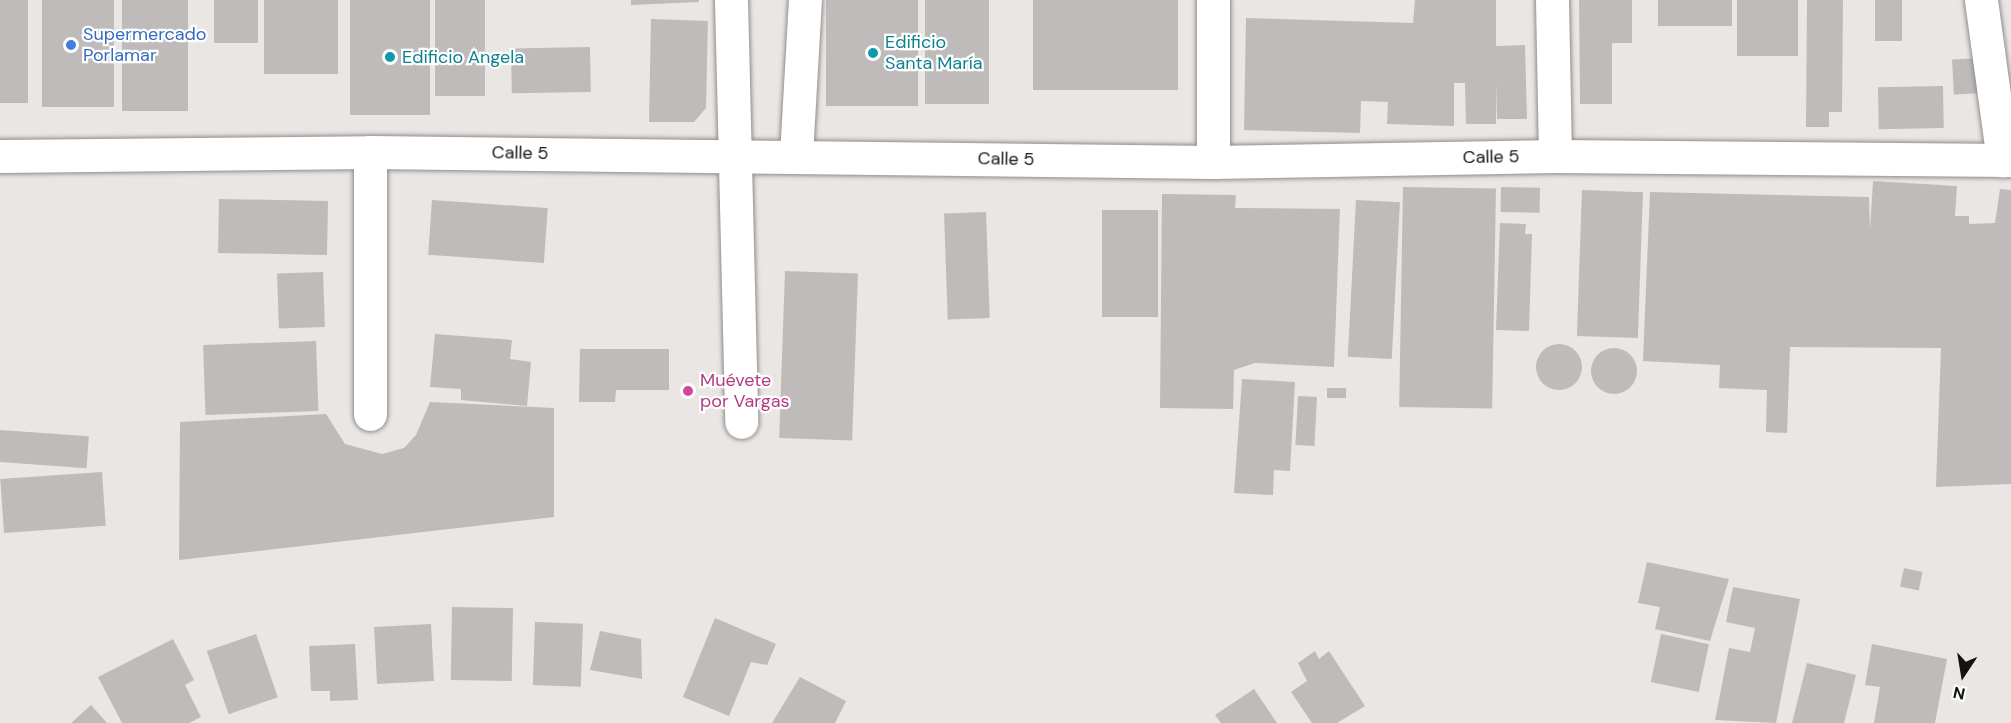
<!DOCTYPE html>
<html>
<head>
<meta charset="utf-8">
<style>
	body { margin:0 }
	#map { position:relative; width:2011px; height:723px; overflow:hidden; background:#e9e6e4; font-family:"DM Sans",sans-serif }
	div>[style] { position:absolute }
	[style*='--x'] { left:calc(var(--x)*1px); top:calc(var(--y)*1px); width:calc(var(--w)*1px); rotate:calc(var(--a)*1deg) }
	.building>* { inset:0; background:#bfbbba; transform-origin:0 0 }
	.round { border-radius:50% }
	.roads { filter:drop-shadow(0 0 2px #918d8c) drop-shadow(0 0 2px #918d8c) }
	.minor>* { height:33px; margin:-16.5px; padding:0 16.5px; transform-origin:16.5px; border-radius:16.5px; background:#fff }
	.dots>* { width:16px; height:16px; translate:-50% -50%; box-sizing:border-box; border:3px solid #fff; border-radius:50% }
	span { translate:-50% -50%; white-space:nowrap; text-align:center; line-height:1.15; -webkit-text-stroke:4.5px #fff; paint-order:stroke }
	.shop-label { font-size:18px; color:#366cbe }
	.left { translate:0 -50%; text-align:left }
	.culture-label { font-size:18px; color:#0d838f }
	.street-label { font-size:18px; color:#141312 }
	.hotel-label { font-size:18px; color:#b23c85 }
	.north { position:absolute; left:1933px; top:645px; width:60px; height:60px; -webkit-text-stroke:4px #fff; paint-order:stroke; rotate:192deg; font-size:16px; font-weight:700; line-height:24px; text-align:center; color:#141312 }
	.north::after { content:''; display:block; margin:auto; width:21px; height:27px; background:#141312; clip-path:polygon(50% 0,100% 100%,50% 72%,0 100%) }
</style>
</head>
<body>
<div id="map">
	<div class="building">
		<div style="left:0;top:0;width:28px;height:103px"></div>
		<div style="left:42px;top:0;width:72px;height:107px"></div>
		<div style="left:122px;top:0;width:66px;height:111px"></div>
		<div style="left:214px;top:0;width:44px;height:43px"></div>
		<div style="left:264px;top:0;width:74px;height:74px"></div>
		<div style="left:350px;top:0;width:80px;height:115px"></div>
		<div style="left:435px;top:0;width:50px;height:96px"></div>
		<div style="clip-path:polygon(631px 0,699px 0,699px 2px,631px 5px)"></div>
		<div style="left:826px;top:0;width:92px;height:106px"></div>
		<div style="left:925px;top:0;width:64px;height:104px"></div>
		<div style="left:1033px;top:0;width:145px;height:90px"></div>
		<div style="clip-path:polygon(1415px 0,1496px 0,1496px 46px,1525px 45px,1527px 119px,1497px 119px,1496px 82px,1496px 124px,1466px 124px,1465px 83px,1454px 83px,1454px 126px,1387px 124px,1388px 102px,1361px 101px,1360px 133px,1244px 130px,1246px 18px,1413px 23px)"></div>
		<div style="clip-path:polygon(1579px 0,1632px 0,1632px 43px,1612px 43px,1612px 104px,1580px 104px)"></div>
		<div style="left:1658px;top:0;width:74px;height:26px"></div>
		<div style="left:1737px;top:0;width:61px;height:56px"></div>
		<div style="clip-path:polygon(1807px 0,1843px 0,1842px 112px,1829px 112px,1829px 127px,1806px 127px)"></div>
		<div style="left:1875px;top:0;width:27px;height:41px"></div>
		<div style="clip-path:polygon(651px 19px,708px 21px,706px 108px,694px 122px,649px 122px)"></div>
		<div style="left:590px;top:47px;width:45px;height:79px;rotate:89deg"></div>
		<div style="left:1983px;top:58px;width:35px;height:31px;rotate:87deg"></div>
		<div style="left:1943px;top:86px;width:42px;height:65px;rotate:89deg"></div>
		<div style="clip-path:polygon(1873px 181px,1957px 186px,1955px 216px,1969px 216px,1969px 224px,1995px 223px,2000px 189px,2011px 190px,2011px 484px,1936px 487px,1941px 348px,1790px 347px,1787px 433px,1766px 432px,1767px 390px,1719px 388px,1720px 365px,1643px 361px,1650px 192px,1869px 197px,1870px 230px)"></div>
		<div style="left:1403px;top:187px;width:93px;height:220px;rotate:1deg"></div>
		<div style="left:1501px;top:187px;width:39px;height:25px;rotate:1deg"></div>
		<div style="left:1582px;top:190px;width:61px;height:146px;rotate:2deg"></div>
		<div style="clip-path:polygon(1162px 194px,1236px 195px,1235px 208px,1340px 209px,1334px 367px,1255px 363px,1234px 370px,1233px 409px,1160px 408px)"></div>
		<div style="left:219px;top:199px;width:109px;height:54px;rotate:1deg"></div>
		<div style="left:432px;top:200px;width:116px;height:55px;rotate:4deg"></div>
		<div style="left:1356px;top:200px;width:44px;height:157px;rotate:3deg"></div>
		<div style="left:1102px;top:210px;width:56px;height:107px"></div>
		<div style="left:986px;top:212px;width:106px;height:42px;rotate:88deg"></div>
		<div style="clip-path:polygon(1500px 223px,1526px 224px,1525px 234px,1532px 234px,1529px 331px,1496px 330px)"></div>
		<div style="left:785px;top:271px;width:73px;height:167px;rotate:2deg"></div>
		<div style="left:323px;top:272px;width:55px;height:46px;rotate:88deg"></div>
		<div style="clip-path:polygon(435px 334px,512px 340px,510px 359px,531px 362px,527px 406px,461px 400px,461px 389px,430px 387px)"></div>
		<div style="left:316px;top:341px;width:70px;height:113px;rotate:88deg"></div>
		<div class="round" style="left:1536px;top:344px;width:46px;height:46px"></div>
		<div class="round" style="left:1591px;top:348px;width:46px;height:46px"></div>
		<div style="clip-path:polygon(580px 349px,669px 349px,669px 390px,616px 390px,615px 402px,579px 402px)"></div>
		<div style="clip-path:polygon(1242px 379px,1295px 382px,1290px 471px,1274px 470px,1273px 495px,1234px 493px)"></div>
		<div style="left:1327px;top:388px;width:19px;height:10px"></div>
		<div style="left:1298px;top:396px;width:19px;height:49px;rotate:3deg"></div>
		<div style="clip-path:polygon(430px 402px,554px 408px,554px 517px,179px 560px,180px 422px,326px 414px,345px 444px,382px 454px,404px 448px,416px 435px)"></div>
		<div style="left:0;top:430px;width:89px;height:32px;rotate:4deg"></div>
		<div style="left:102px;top:472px;width:54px;height:102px;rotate:86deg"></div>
		<div style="clip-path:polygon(1647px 562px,1729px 579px,1710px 641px,1655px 629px,1660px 607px,1638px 603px)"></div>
		<div style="left:1904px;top:568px;width:19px;height:19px;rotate:12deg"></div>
		<div style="clip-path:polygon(1733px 587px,1800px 599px,1776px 723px,1715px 720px,1729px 648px,1750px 652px,1755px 628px,1726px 622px)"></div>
		<div style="left:452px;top:607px;width:61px;height:73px;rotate:1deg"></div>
		<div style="clip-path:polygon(715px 618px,776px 644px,767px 665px,751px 662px,729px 716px,683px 697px)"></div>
		<div style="left:535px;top:622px;width:48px;height:63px;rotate:2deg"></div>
		<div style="left:431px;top:624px;width:57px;height:57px;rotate:87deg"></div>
		<div style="clip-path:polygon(600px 631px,641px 639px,642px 679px,590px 670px)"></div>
		<div style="left:256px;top:634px;width:67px;height:52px;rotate:71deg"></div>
		<div style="left:1661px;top:634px;width:49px;height:49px;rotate:12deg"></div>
		<div style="clip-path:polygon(173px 639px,194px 680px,185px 685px,201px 717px,189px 723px,122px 723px,98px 677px)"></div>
		<div style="clip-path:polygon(355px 644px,358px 700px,330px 701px,330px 691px,311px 691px,309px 646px)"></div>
		<div style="clip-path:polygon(1872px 644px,1947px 659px,1935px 723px,1874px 723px,1880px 687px,1865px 685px)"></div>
		<div style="clip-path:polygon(1315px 651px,1319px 659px,1329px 651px,1365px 706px,1337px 723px,1312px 723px,1291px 692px,1307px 681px,1298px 663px)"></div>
		<div style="clip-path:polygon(1807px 663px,1856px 675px,1844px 723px,1792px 723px)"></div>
		<div style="clip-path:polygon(800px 677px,846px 701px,835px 723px,772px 723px)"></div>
		<div style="clip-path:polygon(1254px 689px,1277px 723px,1221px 723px,1215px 715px)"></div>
		<div style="clip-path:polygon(91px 705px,107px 723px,71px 723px)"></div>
	</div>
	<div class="roads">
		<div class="minor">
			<div style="--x:731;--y:0;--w:422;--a:88.6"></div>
			<div style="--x:1213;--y:0;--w:162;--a:90"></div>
			<div style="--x:1552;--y:0;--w:156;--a:88.9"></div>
			<div style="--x:1981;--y:0;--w:162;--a:82.2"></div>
			<div style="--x:796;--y:155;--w:155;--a:-86.7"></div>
			<div style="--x:0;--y:156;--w:370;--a:-0.6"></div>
			<div style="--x:370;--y:152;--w:843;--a:0.68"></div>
			<div style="--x:1213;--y:162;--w:342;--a:-1"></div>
			<div style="--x:1555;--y:156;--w:456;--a:0.5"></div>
			<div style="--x:370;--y:414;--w:262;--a:-90"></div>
		</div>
	</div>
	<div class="dots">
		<div style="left:71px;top:45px;background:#3f7fe0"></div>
		<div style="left:873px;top:53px;background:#0f9aa8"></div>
		<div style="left:390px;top:57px;background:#0f9aa8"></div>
		<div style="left:688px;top:391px;background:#d1479c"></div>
	</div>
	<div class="shop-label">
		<span class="left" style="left:83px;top:45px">Supermercado<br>Porlamar</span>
	</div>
	<div class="culture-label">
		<span class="left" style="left:885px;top:53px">Edificio<br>Santa María</span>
		<span class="left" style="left:402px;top:57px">Edificio Angela</span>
	</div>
	<div class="street-label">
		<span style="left:520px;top:153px;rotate:1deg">Calle 5</span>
		<span style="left:1491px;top:157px;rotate:-1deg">Calle 5</span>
		<span style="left:1006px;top:159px;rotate:1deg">Calle 5</span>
	</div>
	<div class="hotel-label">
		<span class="left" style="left:700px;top:391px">Muévete<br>por Vargas</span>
	</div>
	<div class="north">N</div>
</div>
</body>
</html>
